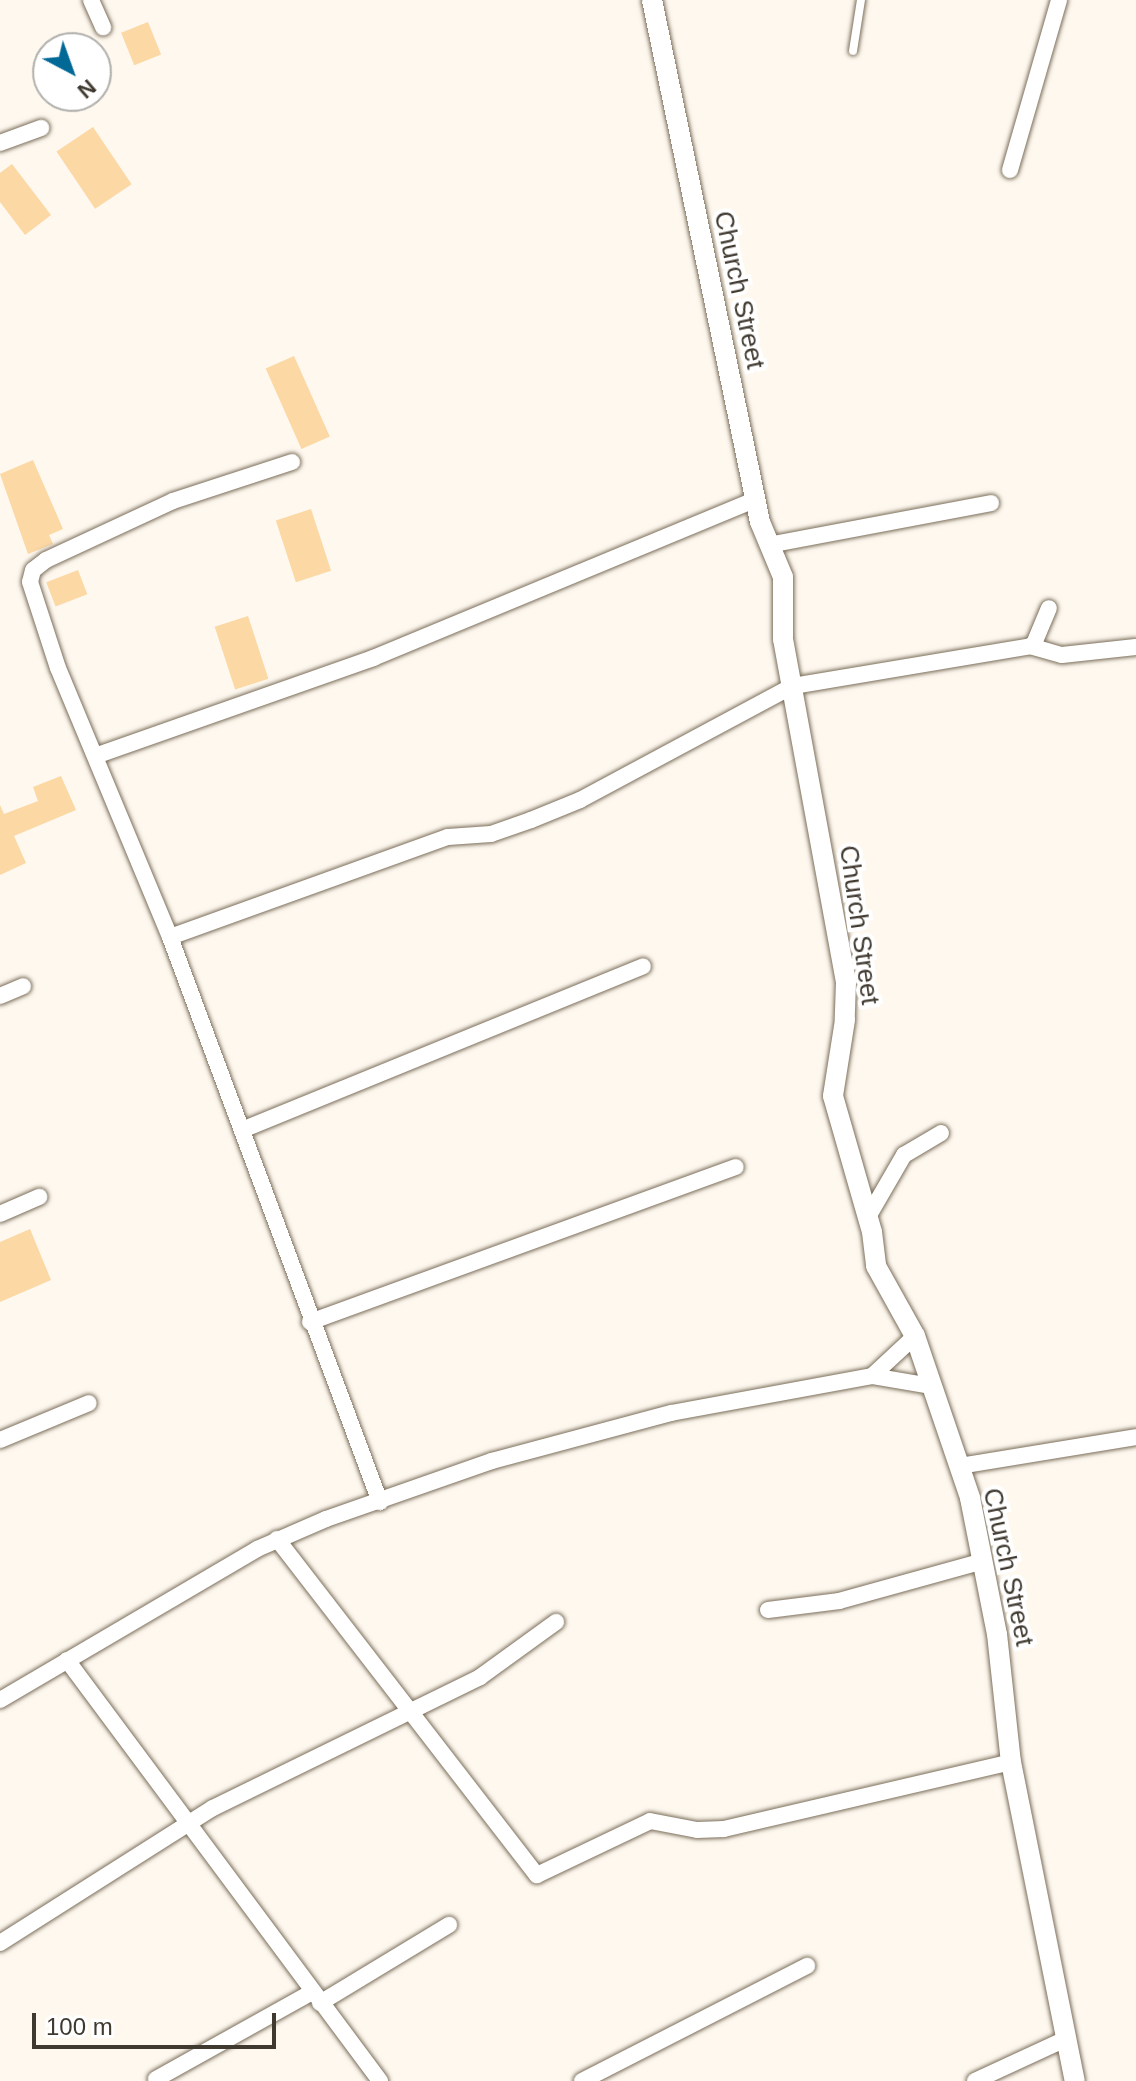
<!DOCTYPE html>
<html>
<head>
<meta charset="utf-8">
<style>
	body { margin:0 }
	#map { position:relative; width:1136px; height:2081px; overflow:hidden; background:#fef8ef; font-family:Arial,sans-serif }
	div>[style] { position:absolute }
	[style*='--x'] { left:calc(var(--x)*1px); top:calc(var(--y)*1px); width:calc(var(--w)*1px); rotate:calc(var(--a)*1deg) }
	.building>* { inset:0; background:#fbd8a4; transform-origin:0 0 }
	.roads { filter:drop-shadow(0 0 2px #7b6e5a) drop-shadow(0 0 2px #7b6e5a) }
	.service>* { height:8px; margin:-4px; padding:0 4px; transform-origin:4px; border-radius:4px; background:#fff }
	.minor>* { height:16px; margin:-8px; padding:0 8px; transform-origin:8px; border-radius:8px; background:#fff }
	.tertiary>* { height:20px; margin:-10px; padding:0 10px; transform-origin:10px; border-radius:10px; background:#fff }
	span { translate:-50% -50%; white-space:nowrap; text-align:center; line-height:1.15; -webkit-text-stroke:8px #fff; paint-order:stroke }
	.street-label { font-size:26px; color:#3f3930 }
	.north { position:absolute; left:32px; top:32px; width:80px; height:80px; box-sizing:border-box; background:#fff; border:2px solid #b2b0ac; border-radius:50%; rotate:139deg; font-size:22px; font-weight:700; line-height:32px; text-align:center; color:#3f3930 }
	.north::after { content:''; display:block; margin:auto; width:28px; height:36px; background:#026997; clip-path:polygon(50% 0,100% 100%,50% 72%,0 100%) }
	.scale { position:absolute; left:32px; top:2013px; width:244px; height:36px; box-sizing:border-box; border:4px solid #3f3930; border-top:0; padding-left:10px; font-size:24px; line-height:28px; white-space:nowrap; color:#3f3930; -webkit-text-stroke:6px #fff; paint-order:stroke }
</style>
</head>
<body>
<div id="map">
	<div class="building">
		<div style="left:148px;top:22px;width:35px;height:29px;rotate:68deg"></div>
		<div style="left:93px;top:127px;width:69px;height:44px;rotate:56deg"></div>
		<div style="clip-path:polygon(12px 164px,51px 215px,25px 235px,0 202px,0 173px)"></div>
		<div style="left:294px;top:356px;width:88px;height:31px;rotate:66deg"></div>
		<div style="clip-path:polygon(33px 460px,63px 529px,49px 535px,53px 544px,28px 554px,0 474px)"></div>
		<div style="left:311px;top:509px;width:65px;height:37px;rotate:72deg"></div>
		<div style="left:78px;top:570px;width:26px;height:34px;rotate:69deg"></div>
		<div style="left:248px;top:616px;width:66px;height:35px;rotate:72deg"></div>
		<div style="clip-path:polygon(61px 776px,76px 810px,14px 836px,26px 863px,0 875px,0 805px,4px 814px,38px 801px,33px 787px)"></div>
		<div style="clip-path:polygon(30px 1229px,51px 1280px,0 1302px,0 1242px)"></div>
	</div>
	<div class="roads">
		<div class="service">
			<div style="--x:853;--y:51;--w:52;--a:-81.1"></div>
		</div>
		<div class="minor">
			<div style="--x:91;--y:0;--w:30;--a:66"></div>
			<div style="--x:0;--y:143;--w:44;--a:-20.1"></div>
			<div style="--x:1010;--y:170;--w:177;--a:-73.9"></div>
			<div style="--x:292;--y:462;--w:125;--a:161.9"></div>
			<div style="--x:173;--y:501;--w:140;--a:155.1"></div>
			<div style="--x:46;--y:560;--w:16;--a:142"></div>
			<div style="--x:33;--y:570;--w:12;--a:104"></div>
			<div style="--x:30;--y:582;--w:90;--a:72"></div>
			<div style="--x:58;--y:668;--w:291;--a:67.4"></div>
			<div style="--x:170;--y:937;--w:603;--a:69.61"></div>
			<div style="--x:769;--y:545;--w:226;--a:-10.7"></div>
			<div style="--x:1030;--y:646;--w:33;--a:16"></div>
			<div style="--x:1062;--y:655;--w:74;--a:-6.2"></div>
			<div style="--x:98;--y:755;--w:292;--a:-19.4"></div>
			<div style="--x:373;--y:658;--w:413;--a:-22.5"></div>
			<div style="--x:170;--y:937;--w:295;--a:-19.8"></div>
			<div style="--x:448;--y:837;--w:43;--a:-4"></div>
			<div style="--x:491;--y:834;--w:42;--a:-19.3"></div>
			<div style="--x:531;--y:820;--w:53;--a:-22.2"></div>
			<div style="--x:580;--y:800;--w:242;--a:-28.2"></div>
			<div style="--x:793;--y:686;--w:243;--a:-9.5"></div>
			<div style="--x:1033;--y:646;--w:41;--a:-67.2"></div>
			<div style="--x:0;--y:996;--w:25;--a:-23"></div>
			<div style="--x:242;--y:1130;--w:433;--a:-22.2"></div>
			<div style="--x:0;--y:1214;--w:43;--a:-23.6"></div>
			<div style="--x:868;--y:1217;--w:72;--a:-59.9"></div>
			<div style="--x:904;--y:1155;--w:43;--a:-30.7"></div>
			<div style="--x:310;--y:1322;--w:453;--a:-20"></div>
			<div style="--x:872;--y:1376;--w:60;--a:9.6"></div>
			<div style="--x:0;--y:1440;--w:96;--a:-22.6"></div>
			<div style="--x:959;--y:1466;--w:179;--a:-9.3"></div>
			<div style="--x:277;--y:1539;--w:425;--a:52.3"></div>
			<div style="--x:537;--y:1875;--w:125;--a:-25.5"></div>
			<div style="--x:650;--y:1821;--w:48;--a:10.8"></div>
			<div style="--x:697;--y:1830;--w:27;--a:-2"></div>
			<div style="--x:724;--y:1829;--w:295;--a:-13.1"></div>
			<div style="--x:768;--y:1610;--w:72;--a:-7.2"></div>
			<div style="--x:839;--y:1601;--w:149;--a:-15.5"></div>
			<div style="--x:67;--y:1660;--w:525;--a:53.37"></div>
			<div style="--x:0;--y:1700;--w:298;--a:-30.4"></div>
			<div style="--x:257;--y:1549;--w:75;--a:-23.5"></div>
			<div style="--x:326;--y:1519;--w:176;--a:-19.3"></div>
			<div style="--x:492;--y:1461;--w:185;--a:-15"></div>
			<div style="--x:671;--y:1413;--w:204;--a:-10.4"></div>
			<div style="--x:872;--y:1376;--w:59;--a:-42.9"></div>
			<div style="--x:0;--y:1943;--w:252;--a:-32.4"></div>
			<div style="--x:213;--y:1808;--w:297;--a:-26.1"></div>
			<div style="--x:480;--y:1677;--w:94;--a:-35.9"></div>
			<div style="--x:320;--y:2003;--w:151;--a:-31.2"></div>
			<div style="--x:156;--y:2079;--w:179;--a:-29.1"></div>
			<div style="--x:582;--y:2081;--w:253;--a:-27.1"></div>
			<div style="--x:975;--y:2081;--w:102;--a:-24.8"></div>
		</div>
		<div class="tertiary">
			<div style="--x:652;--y:0;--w:533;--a:78.31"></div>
			<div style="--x:760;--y:522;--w:60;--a:67.3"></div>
			<div style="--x:783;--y:577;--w:62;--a:90"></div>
			<div style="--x:783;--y:639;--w:349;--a:79.6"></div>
			<div style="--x:846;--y:982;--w:38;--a:92"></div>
			<div style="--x:845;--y:1020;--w:77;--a:99"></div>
			<div style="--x:833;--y:1096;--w:141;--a:74"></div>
			<div style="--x:872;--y:1232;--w:34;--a:83"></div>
			<div style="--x:876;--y:1266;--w:80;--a:60.9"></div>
			<div style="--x:915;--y:1336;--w:171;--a:71.2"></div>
			<div style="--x:970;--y:1498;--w:139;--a:78.8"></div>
			<div style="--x:997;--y:1634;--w:129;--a:83.8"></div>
			<div style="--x:1011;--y:1762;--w:325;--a:78.7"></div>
		</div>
	</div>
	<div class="street-label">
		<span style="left:739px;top:290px;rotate:78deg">Church Street</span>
		<span style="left:859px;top:925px;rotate:82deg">Church Street</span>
		<span style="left:1008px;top:1567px;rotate:78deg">Church Street</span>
	</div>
	<div class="north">N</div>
	<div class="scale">100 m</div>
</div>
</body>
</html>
